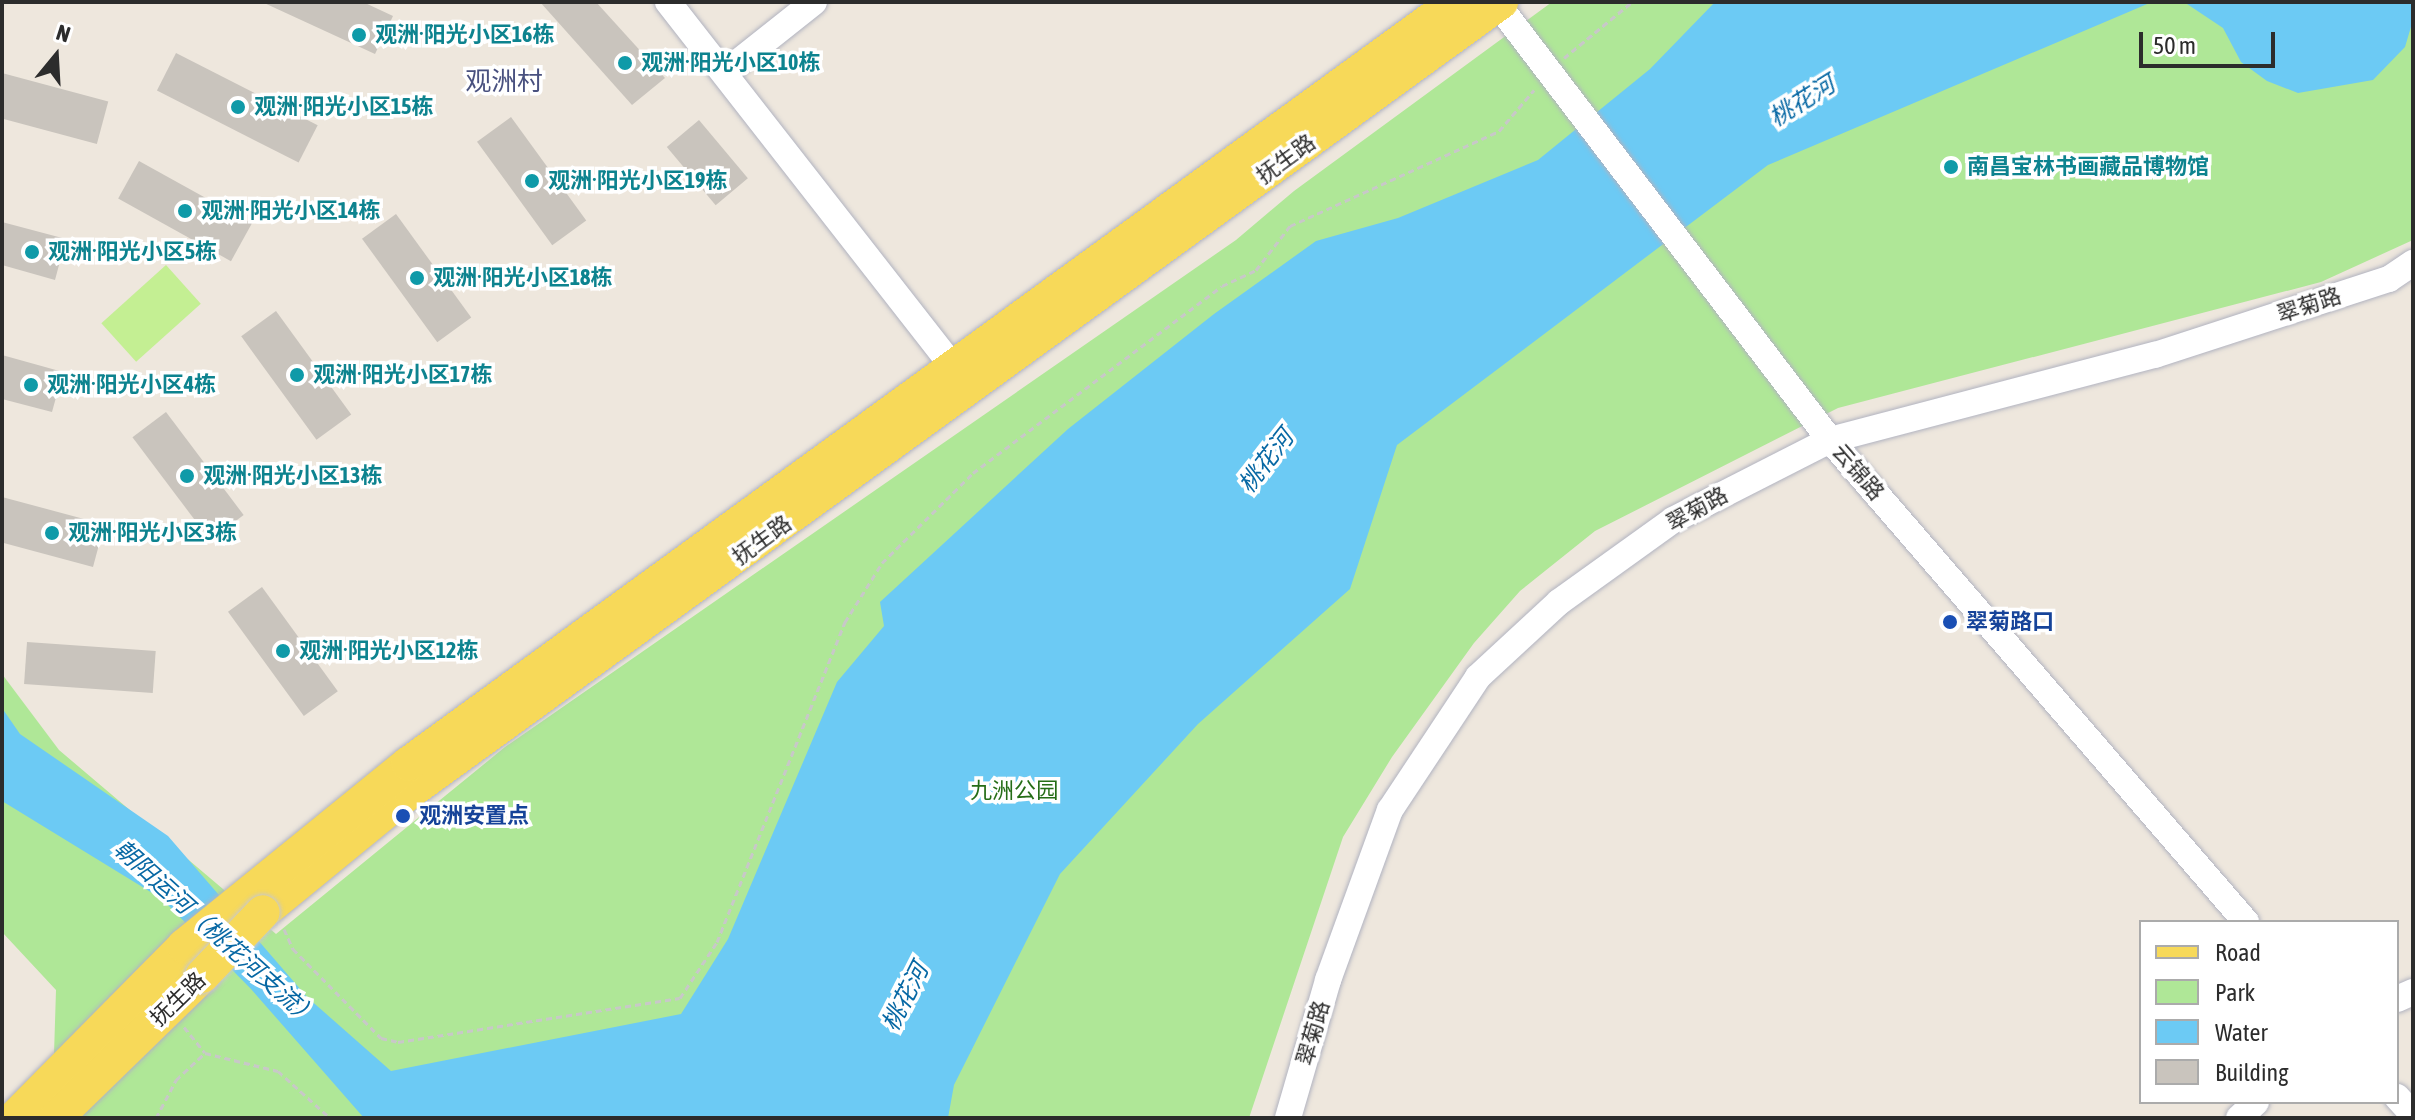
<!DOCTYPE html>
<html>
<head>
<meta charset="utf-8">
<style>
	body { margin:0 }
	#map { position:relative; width:2415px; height:1120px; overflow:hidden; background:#eee7dd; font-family:"Asap Condensed","Noto Sans SC",sans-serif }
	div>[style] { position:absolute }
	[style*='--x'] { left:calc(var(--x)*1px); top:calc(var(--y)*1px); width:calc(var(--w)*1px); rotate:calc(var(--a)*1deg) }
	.green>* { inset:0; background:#afe797 }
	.pitch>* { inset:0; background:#c4ef93; transform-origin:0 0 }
	.water>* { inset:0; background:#6ccaf4 }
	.building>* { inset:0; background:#c9c4bd; transform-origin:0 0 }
	.path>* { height:3px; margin-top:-1.5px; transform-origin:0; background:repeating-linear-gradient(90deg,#c8c8c8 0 6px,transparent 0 10px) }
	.roads { filter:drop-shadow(0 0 2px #b1b3c0) drop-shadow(0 0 2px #b1b3c0) }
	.minor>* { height:26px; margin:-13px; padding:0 13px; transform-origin:13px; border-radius:13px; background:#fff }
	.major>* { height:34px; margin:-17px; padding:0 17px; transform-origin:17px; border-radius:17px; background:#f7d959 }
	.bridges { filter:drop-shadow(0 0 2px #c8c8c8) drop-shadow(0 0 2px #c8c8c8) }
	.major-bridge>* { height:34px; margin:-17px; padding:0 17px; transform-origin:17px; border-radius:17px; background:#f7d959 }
	.dots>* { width:22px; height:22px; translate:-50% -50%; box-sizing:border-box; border:4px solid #fff; border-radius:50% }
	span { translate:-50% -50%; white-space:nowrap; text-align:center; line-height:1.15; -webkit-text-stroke:7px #fff; paint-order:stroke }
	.culture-label { font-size:22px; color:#0d838f; font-weight:700 }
	.left { translate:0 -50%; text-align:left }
	.street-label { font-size:22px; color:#2c2c2c }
	.transit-label { font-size:22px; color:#164399; font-weight:700 }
	.park-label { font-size:22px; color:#256d17 }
	.water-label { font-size:24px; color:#0768a4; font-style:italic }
	.quarter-label { font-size:26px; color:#49517f }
	.frame { position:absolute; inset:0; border:4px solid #2c2c2c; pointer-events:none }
	.legend { position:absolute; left:2139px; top:920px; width:260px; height:184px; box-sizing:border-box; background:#fff; border:2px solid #ababab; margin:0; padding:10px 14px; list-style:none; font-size:24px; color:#2c2c2c }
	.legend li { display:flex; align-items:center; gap:16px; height:40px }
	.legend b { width:40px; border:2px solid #ababab }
	.north { position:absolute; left:16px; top:16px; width:80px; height:80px; -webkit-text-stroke:6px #fff; paint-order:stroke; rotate:18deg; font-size:22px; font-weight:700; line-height:32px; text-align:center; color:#2c2c2c }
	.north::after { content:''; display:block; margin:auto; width:28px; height:36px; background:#2c2c2c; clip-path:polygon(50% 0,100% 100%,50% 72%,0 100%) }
	.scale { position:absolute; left:2139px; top:32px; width:136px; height:36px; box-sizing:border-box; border:4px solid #2c2c2c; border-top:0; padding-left:10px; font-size:24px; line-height:28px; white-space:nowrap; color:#2c2c2c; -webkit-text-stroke:6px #fff; paint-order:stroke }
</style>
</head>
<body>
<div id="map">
	<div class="green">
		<div style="clip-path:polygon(1552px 2px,2413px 2px,2413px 240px,2321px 282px,1838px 408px,1595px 531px,1520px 591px,1474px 643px,1392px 757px,1343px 837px,1249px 1118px,52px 1118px,56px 990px,2px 932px,2px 674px,59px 750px,276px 934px,505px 747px,1236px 240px,1294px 191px)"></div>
	</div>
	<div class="pitch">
		<div style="left:166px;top:265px;width:52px;height:87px;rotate:48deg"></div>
	</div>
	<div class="water">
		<div style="clip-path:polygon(1715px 2px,2152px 2px,1768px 165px,1397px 445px,1350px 589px,1198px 724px,1060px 874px,954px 1085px,948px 1118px,364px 1118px,251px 989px,162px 899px,2px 801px,2px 708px,20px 734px,168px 836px,307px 997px,391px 1071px,681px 1014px,728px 939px,837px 682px,884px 626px,880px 602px,1068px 429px,1214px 314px,1316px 241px,1398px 218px,1538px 160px,1650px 69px)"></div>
		<div style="clip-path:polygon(2184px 2px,2413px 2px,2413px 20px,2405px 47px,2373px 80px,2298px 93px,2267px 81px,2241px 62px,2223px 28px)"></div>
	</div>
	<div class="building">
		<div style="clip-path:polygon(262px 2px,363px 2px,393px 16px,375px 54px)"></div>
		<div style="clip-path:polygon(540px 2px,596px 2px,665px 78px,632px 105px)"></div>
		<div style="left:176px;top:53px;width:159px;height:42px;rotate:27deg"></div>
		<div style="left:2px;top:73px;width:110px;height:44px;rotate:15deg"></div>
		<div style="left:511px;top:117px;width:128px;height:42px;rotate:54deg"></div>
		<div style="left:699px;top:120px;width:76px;height:42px;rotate:50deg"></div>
		<div style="left:139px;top:161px;width:129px;height:43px;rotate:29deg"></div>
		<div style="left:396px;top:214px;width:128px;height:42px;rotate:54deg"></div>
		<div style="clip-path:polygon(2px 222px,66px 239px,55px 280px,2px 265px)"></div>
		<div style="left:276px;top:311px;width:128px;height:43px;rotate:54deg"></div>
		<div style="clip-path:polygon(2px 355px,63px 372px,52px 412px,2px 399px)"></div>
		<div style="left:166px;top:412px;width:129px;height:42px;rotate:53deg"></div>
		<div style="left:2px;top:497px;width:106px;height:44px;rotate:15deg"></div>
		<div style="left:262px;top:587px;width:129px;height:42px;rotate:54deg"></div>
		<div style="left:27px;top:642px;width:129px;height:42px;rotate:4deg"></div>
	</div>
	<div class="path">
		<div style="--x:1564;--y:58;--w:88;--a:-39.5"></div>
		<div style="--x:284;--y:929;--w:22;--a:66"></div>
		<div style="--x:293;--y:949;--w:125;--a:45.3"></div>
		<div style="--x:381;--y:1038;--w:17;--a:13"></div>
		<div style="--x:398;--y:1042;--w:285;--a:-8.9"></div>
		<div style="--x:680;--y:998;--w:67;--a:-56.5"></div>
		<div style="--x:717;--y:942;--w:345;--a:-68.2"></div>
		<div style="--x:845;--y:622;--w:70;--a:-57.9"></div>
		<div style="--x:882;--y:563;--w:128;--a:-44.7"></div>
		<div style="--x:973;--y:473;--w:311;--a:-36.9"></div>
		<div style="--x:1222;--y:286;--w:38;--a:-25"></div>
		<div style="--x:1256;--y:270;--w:56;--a:-52.3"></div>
		<div style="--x:1290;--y:226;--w:230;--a:-24.4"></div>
		<div style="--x:1499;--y:131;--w:54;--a:-49.5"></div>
		<div style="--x:184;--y:1027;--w:33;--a:51"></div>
		<div style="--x:205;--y:1053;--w:75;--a:13.9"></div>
		<div style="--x:278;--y:1071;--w:70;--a:42.1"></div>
		<div style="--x:156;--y:1118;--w:43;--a:-62.2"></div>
		<div style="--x:176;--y:1080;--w:40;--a:-43"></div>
	</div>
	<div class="roads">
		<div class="minor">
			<div style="--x:668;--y:2;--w:479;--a:52"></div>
			<div style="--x:1496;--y:2;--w:551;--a:52.67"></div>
			<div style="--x:1830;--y:440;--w:637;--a:49.2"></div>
			<div style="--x:727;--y:71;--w:111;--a:-38.4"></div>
			<div style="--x:2397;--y:999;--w:17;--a:-24"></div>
			<div style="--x:2397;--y:1097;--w:24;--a:48"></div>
			<div style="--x:1288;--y:1118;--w:144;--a:-73.8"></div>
			<div style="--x:1328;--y:980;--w:181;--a:-70"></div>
			<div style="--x:1390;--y:810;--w:159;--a:-56.5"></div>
			<div style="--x:1478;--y:677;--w:110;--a:-42.8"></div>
			<div style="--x:1559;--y:602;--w:140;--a:-35.7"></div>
			<div style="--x:1673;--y:520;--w:176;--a:-27"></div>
			<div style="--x:1830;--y:440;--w:336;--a:-14.7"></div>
			<div style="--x:2155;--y:355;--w:246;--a:-18"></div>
			<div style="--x:2389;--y:279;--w:29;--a:-34"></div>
			<div style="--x:2239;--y:1118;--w:23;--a:-43"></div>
		</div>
		<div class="major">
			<div style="--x:263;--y:912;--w:191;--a:-39.3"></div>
			<div style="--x:411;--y:791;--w:1346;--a:-35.9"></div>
			<div style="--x:14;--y:1118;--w:242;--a:-45.3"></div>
			<div style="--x:184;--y:946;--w:289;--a:-39.1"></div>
			<div style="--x:408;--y:764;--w:1295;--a:-36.05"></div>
			<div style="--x:56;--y:1118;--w:204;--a:-44.2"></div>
		</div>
	</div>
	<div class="bridges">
		<div class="major-bridge">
			<div style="--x:202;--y:976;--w:88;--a:-46.4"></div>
		</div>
	</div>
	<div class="dots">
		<div style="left:359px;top:35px;background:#0f9aa8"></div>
		<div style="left:625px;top:63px;background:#0f9aa8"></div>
		<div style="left:238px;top:107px;background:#0f9aa8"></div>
		<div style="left:1951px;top:167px;background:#0f9aa8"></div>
		<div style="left:532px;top:181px;background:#0f9aa8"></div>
		<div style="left:185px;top:211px;background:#0f9aa8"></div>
		<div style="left:32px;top:252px;background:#0f9aa8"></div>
		<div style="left:417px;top:278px;background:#0f9aa8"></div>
		<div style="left:297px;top:375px;background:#0f9aa8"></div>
		<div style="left:31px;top:385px;background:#0f9aa8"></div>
		<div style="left:187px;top:476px;background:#0f9aa8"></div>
		<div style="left:52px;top:533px;background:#0f9aa8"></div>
		<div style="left:1950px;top:622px;background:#1a4fb4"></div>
		<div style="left:283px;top:651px;background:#0f9aa8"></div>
		<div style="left:403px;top:816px;background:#1a4fb4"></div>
	</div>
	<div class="culture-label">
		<span class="left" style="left:375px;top:35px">观洲·阳光小区16栋</span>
		<span class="left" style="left:641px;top:63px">观洲·阳光小区10栋</span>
		<span class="left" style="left:254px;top:107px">观洲·阳光小区15栋</span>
		<span class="left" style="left:1967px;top:167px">南昌宝林书画藏品博物馆</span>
		<span class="left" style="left:548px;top:181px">观洲·阳光小区19栋</span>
		<span class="left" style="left:201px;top:211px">观洲·阳光小区14栋</span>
		<span class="left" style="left:48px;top:252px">观洲·阳光小区5栋</span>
		<span class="left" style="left:433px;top:278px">观洲·阳光小区18栋</span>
		<span class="left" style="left:313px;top:375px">观洲·阳光小区17栋</span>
		<span class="left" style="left:47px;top:385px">观洲·阳光小区4栋</span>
		<span class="left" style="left:203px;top:476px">观洲·阳光小区13栋</span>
		<span class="left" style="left:68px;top:533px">观洲·阳光小区3栋</span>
		<span class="left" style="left:299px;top:651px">观洲·阳光小区12栋</span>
	</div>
	<div class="street-label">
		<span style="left:1286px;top:159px;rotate:-36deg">抚生路</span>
		<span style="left:2309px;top:305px;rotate:-18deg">翠菊路</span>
		<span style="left:1858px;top:472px;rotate:49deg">云锦路</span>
		<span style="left:1697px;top:509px;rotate:-29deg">翠菊路</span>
		<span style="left:762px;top:540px;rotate:-36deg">抚生路</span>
		<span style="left:178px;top:999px;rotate:-44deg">抚生路</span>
		<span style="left:1313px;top:1033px;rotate:-74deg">翠菊路</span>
	</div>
	<div class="transit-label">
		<span class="left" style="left:1966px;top:622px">翠菊路口</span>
		<span class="left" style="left:419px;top:816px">观洲安置点</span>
	</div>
	<div class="park-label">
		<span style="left:1014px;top:791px">九洲公园</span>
	</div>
	<div class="water-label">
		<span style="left:1802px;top:101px;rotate:-32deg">桃花河</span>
		<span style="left:1266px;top:461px;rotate:-52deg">桃花河</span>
		<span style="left:216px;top:933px;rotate:42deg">朝阳运河（桃花河支流）</span>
		<span style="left:905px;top:997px;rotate:-63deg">桃花河</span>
	</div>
	<div class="quarter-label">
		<span style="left:504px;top:82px">观洲村</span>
	</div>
	<div class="frame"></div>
	<ul class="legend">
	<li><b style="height:10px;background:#f7d959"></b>Road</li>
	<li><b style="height:22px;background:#afe797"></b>Park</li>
	<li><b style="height:22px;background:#6ccaf4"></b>Water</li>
	<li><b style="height:22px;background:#c9c4bd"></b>Building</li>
	</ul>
	<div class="north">N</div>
	<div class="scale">50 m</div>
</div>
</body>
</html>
